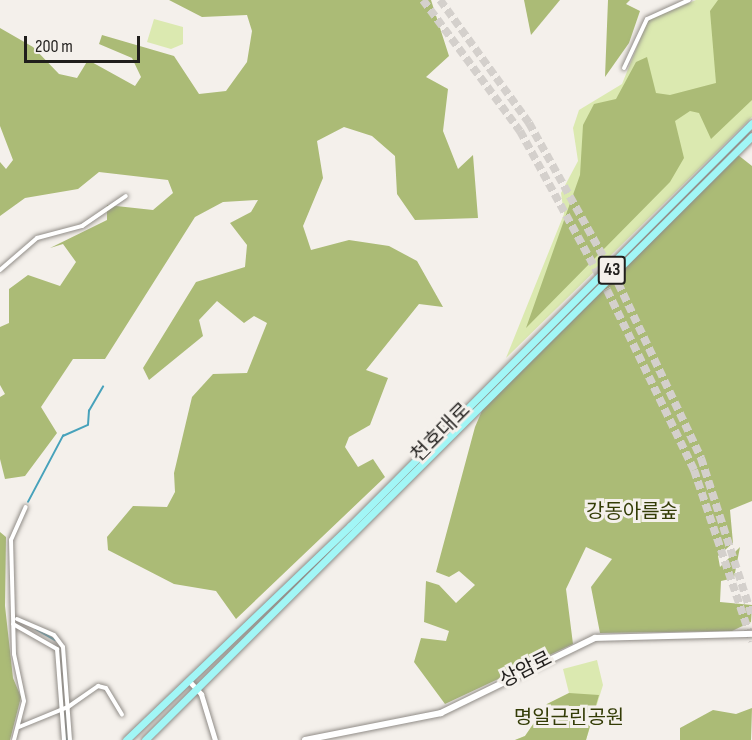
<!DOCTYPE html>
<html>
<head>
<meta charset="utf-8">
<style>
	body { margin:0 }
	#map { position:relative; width:752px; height:740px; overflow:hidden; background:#f4f0eb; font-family:"Sofia Sans Condensed","Noto Sans KR",sans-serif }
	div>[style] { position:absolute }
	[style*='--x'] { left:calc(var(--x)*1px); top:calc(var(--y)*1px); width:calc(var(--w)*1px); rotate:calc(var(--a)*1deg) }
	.green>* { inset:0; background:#dbe9b0 }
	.forest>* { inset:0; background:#abbb76 }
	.stream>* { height:1.5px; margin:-0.75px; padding:0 0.75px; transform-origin:0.75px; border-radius:0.75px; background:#47a2bb }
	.motorway-tunnel>* { height:8px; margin-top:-4px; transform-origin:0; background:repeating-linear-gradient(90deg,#d4d0cc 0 8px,transparent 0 12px) }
	.roads { filter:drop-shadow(0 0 2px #908c87) drop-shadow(0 0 2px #908c87) }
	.minor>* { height:4px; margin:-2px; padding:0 2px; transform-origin:2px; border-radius:2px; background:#fff }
	.tertiary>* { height:5px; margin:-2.5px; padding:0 2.5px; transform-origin:2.5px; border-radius:2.5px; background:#fff }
	.secondary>* { height:6px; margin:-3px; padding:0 3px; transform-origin:3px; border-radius:3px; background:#fff }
	.primary>* { height:7px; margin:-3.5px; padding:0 3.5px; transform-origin:3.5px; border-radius:3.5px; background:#a1f6f6 }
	span { translate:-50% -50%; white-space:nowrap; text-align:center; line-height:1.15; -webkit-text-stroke:6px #f4f0eb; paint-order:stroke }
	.shield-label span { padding:2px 4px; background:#f4f0eb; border:2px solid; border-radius:4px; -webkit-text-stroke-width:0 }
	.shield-label { font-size:18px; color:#201e1c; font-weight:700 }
	.street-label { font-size:20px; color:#201e1c }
	.park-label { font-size:20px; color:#333c06 }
	.scale { position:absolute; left:24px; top:36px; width:116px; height:27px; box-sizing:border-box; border:3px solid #201e1c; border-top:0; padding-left:8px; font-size:18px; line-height:21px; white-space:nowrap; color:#201e1c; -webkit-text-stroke:4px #f4f0eb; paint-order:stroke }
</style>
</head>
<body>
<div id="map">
	<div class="green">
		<div style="clip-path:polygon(696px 0,752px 0,752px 117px,506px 358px,564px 214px,561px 193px,578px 161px,573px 128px,579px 110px,622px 84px,648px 20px)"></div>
		<div style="clip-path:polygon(154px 19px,183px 27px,183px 44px,171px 49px,147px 42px)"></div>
		<div style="clip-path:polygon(597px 660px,603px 685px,586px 740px,515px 740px,525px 736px,547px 704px,569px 693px,563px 669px)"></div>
	</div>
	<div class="forest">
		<div style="clip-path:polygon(169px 0,431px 0,449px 56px,426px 77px,448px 89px,443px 131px,458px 169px,473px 155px,478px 218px,415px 220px,397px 194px,395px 156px,372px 136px,344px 127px,317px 141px,323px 178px,303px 226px,311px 250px,349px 240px,389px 246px,417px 261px,443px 307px,419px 304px,366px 370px,388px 378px,370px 425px,349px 437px,345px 447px,358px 467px,373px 459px,385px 477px,236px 619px,216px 591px,174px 584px,108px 550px,107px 537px,133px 506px,167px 507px,175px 492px,174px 473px,192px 397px,213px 374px,247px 373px,267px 323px,254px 316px,244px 323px,217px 301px,199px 320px,203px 336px,149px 380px,143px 368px,196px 282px,245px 267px,247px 245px,230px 223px,251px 212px,258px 200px,223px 202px,195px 217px,105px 359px,73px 359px,41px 407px,57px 433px,25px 476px,5px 479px,0 459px,0 397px,5px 394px,0 385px,0 327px,9px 323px,9px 289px,28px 275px,60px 286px,76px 262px,63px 244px,50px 248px,107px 220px,107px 205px,153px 210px,173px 193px,168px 180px,99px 172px,78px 189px,25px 198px,0 216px,0 162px,6px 169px,13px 160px,0 126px,0 28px,33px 47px,59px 74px,77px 78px,88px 60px,135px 86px,141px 77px,132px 58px,99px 44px,102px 35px,174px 56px,199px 94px,226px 91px,247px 62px,252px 31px,247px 15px,202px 17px)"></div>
		<div style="clip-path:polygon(524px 0,560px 0,531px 35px)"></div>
		<div style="clip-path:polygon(608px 0,630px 0,626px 4px,640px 11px,629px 43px,605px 77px)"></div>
		<div style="clip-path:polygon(718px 0,752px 0,752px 100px,711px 139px,699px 113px,690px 111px,675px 121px,684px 158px,670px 182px,526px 328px,580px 175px,583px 125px,594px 104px,616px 99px,636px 62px,647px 57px,656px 93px,670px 95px,716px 83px,710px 11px)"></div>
		<div style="clip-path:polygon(738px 155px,752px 166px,752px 501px,730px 510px,733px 543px,718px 556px,720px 567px,740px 547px,734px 578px,721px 581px,720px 602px,752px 605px,751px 622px,732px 631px,600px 633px,591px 587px,612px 559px,586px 547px,566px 589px,573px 644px,445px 704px,414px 662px,421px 638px,446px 641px,449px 631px,424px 622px,426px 581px,439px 585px,456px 603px,475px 585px,459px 571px,449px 577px,436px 572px,475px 427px,490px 392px)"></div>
		<div style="clip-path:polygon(0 532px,6px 537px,5px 606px,13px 678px,21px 697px,10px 740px,0 740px)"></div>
		<div style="clip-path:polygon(569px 693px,599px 695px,586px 740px,515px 740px,525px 736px,547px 704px)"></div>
		<div style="clip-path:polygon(752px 708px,751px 740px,680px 740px,680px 728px,713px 710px,736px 714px)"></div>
	</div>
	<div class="stream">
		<div style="--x:28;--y:502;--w:75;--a:-62.1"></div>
		<div style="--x:63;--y:436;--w:27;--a:-24"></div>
		<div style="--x:88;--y:425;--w:14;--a:-86"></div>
		<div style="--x:89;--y:411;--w:28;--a:-60"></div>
		<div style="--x:36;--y:629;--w:22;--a:30"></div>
		<div style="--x:66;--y:708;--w:32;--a:88"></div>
	</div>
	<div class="motorway-tunnel">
		<div style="--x:423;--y:0;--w:163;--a:53.5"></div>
		<div style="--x:520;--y:131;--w:181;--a:61.3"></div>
		<div style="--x:607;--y:290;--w:200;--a:64.2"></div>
		<div style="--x:694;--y:470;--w:181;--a:71.3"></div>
		<div style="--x:440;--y:0;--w:152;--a:54.1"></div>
		<div style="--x:529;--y:123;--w:183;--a:60.9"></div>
		<div style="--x:618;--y:283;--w:194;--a:64.6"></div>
		<div style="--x:701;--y:458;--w:166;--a:72.1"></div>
	</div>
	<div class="roads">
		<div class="minor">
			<div style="--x:624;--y:68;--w:54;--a:-64.9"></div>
			<div style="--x:647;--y:19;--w:46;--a:-24.3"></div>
			<div style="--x:0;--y:270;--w:49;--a:-40.9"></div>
			<div style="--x:37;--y:238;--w:47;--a:-14.9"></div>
			<div style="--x:82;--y:226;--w:53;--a:-34.3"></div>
			<div style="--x:17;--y:619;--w:40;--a:23.4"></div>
			<div style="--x:54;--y:635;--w:15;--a:53"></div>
			<div style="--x:63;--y:647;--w:93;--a:85.7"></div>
			<div style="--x:13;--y:624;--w:51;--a:29.6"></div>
			<div style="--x:57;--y:649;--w:91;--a:85.6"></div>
			<div style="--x:19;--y:727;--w:53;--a:-22.2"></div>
			<div style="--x:68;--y:707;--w:37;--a:-35"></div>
			<div style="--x:98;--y:686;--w:8;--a:14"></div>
			<div style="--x:106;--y:688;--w:31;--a:59"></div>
			<div style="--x:14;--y:740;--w:40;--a:-75.6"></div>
			<div style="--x:24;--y:701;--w:48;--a:-102"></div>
			<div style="--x:14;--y:654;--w:114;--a:-91.5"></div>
			<div style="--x:11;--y:540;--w:36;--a:-66"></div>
		</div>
		<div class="tertiary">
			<div style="--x:189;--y:681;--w:18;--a:47"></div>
			<div style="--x:201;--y:694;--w:48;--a:73.1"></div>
		</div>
		<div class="secondary">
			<div style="--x:305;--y:740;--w:139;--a:-11.2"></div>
			<div style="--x:441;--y:713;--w:171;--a:-26"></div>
			<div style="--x:595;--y:638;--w:157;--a:-1.5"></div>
		</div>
		<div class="primary">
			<div style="--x:126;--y:740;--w:310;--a:-43.7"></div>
			<div style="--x:350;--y:526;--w:569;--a:-45.07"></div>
			<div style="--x:145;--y:740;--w:856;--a:-44.86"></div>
		</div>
	</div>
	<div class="shield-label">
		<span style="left:612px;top:270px">43</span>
	</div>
	<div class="street-label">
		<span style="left:441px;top:433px;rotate:-45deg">천호대로</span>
		<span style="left:526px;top:670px;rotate:-27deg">상암로</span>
	</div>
	<div class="park-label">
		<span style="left:632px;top:512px">강동아름숲</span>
		<span style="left:569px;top:718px">명일근린공원</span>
	</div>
	<div class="scale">200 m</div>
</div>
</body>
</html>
